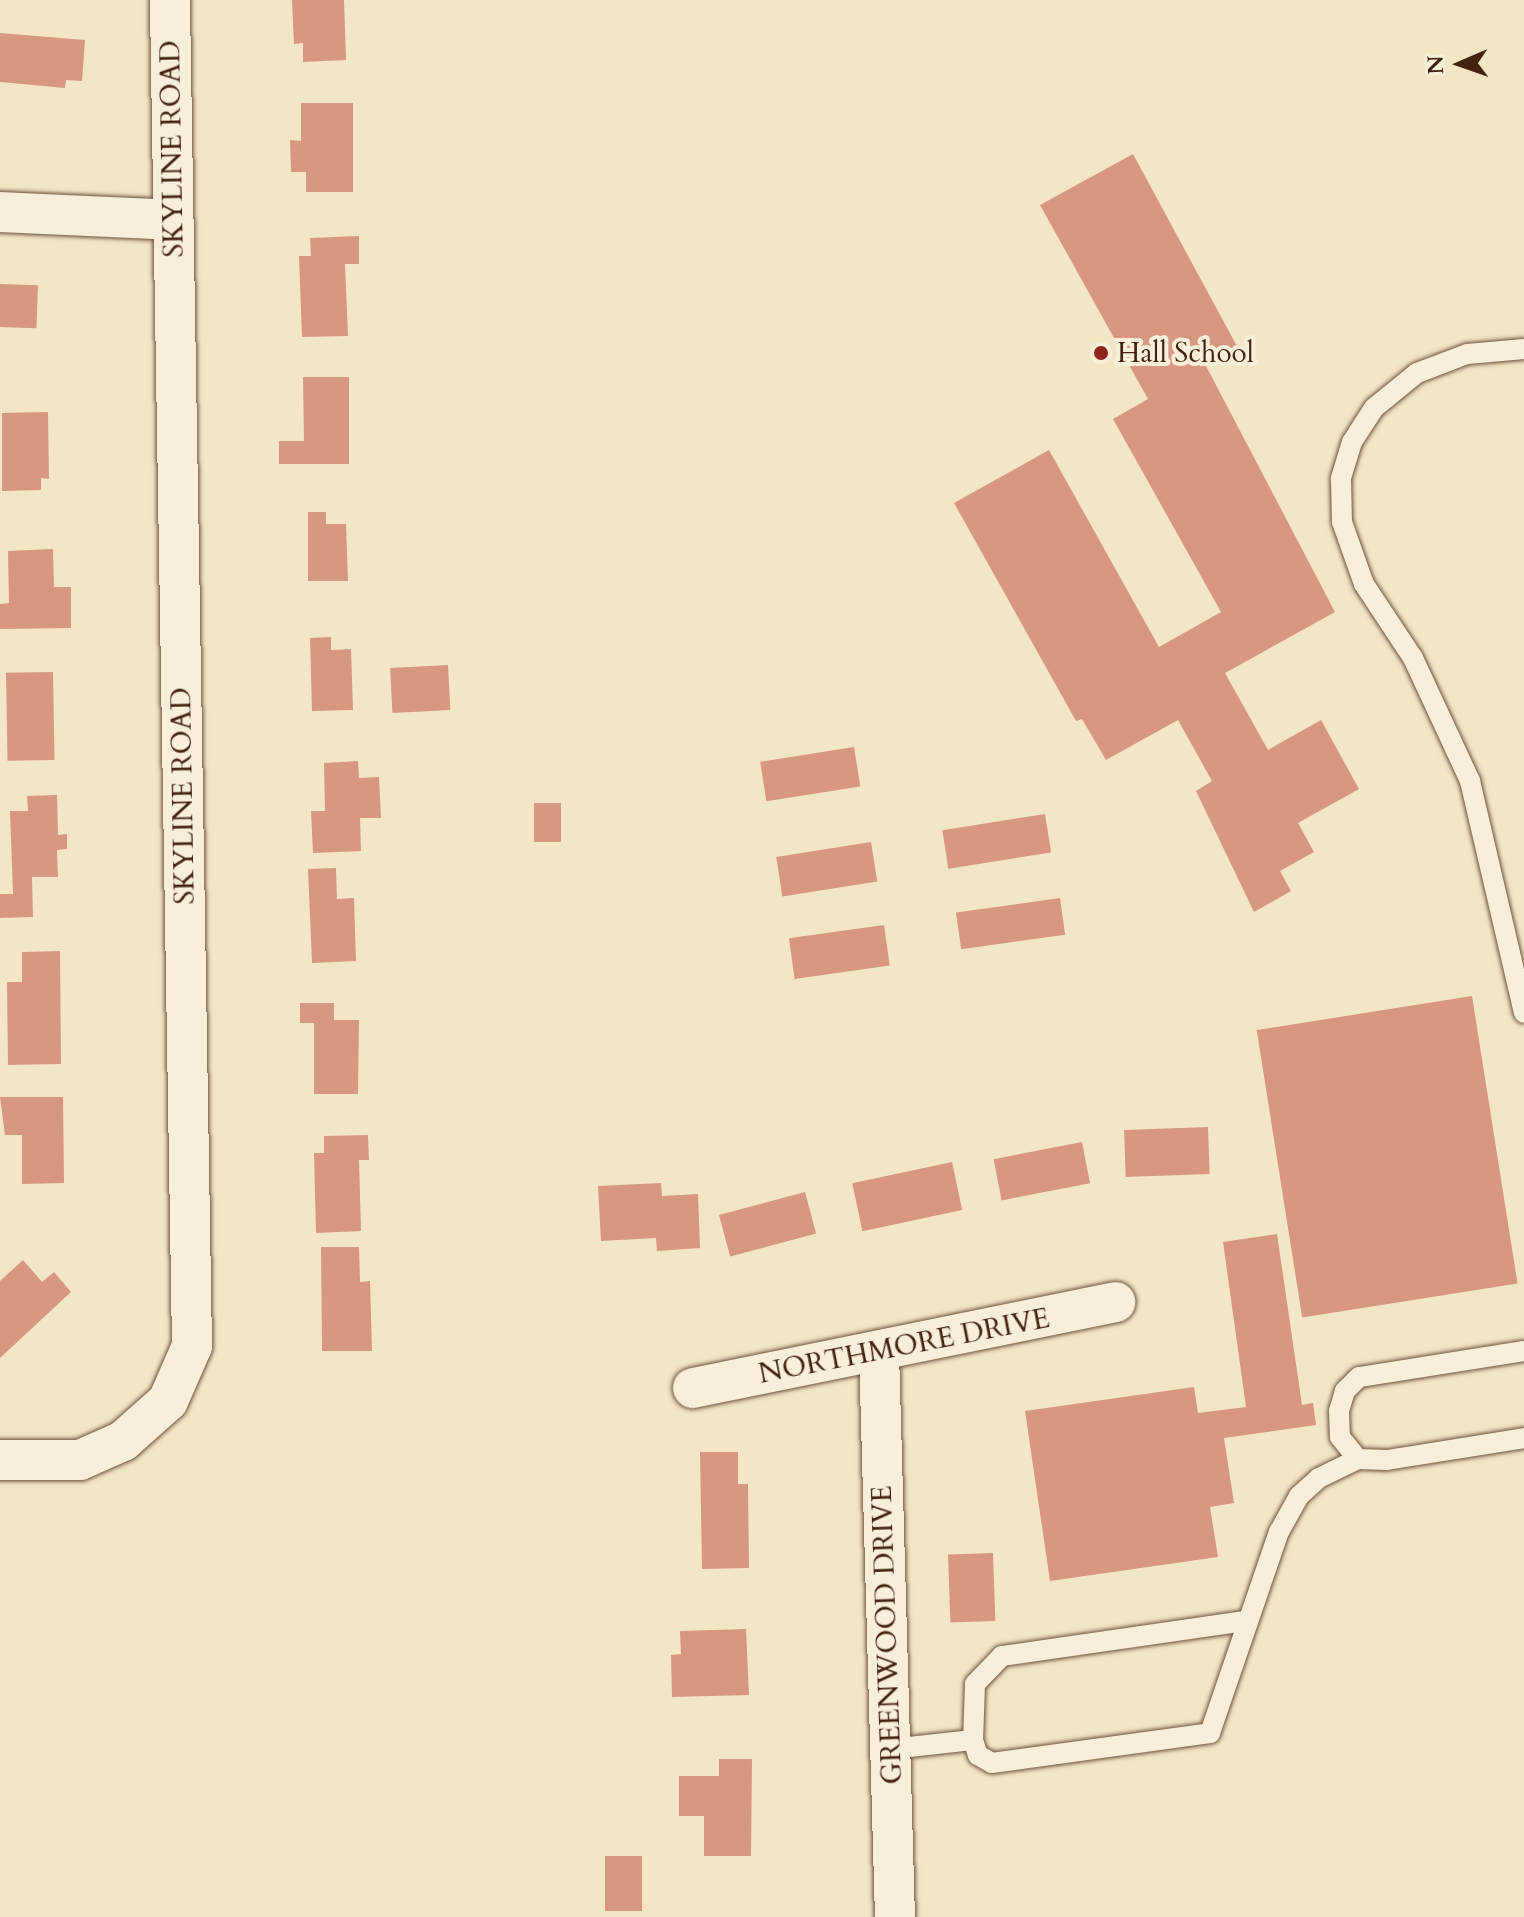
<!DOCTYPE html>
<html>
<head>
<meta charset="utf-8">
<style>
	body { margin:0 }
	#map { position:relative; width:1524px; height:1917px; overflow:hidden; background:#f3e6c4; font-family:Cardo,serif }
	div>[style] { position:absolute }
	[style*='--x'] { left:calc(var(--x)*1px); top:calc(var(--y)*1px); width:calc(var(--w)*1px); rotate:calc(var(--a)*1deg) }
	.building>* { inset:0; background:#d79781; transform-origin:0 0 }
	.roads { filter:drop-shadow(0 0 2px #6f533d) drop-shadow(0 0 2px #6f533d) }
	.service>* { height:20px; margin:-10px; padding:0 10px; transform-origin:10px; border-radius:10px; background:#f7efd9 }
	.minor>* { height:40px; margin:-20px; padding:0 20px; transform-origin:20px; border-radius:20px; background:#f7efd9 }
	.dots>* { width:22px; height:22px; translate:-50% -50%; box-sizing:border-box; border:4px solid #f7efd9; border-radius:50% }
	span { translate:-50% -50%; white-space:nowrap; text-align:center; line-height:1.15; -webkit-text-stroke:8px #f7efd9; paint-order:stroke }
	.street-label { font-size:28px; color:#432210 }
	.poi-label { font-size:28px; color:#432210 }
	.left { translate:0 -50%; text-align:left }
	.north { position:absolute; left:1420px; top:24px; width:80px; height:80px; -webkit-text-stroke:6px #f7efd9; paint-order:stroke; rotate:268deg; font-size:22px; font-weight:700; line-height:32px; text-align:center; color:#432210 }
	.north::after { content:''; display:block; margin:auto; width:28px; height:36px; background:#432210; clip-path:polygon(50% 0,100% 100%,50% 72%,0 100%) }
</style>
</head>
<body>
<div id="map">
	<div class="building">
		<div style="clip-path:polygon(292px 0,344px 0,346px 60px,303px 62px,303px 43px,294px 44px)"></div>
		<div style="clip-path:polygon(0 33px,85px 40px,82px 81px,66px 80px,65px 88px,0 82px)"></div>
		<div style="clip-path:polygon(301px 103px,353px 103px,353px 192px,306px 192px,306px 172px,291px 172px,290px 140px,301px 141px)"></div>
		<div style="clip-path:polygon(1133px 154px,1239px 350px,1206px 366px,1335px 612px,1225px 673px,1268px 750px,1321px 720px,1359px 789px,1298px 823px,1314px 852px,1280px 871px,1291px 891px,1254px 912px,1196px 791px,1212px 781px,1178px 720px,1106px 760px,1082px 719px,1076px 721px,954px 503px,1049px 450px,1159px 647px,1221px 612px,1113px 419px,1148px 399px,1040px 205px)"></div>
		<div style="clip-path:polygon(359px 236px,359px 264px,345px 264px,348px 336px,302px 337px,299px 256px,311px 256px,310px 238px)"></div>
		<div style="left:0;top:284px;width:38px;height:43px;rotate:2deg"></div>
		<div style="clip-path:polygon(303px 377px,349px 377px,349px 464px,279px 464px,279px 441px,304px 441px)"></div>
		<div style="clip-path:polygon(48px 412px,49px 479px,41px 478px,41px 490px,2px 491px,2px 413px)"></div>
		<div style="clip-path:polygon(308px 512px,326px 512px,326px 524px,346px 524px,348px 581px,308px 581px)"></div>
		<div style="clip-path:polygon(53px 549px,54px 587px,71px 587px,71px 628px,0 629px,0 604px,9px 603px,8px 551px)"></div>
		<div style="clip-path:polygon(331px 637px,331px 650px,351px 649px,353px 710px,312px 711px,310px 638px)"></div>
		<div style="left:448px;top:665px;width:45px;height:58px;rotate:87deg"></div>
		<div style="left:53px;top:672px;width:88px;height:47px;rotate:89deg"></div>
		<div style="left:854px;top:747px;width:40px;height:95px;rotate:81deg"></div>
		<div style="clip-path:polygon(358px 761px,359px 778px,379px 777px,381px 818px,360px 818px,361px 851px,313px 853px,311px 811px,325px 811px,324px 763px)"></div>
		<div style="clip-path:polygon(57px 795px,58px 835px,67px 834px,67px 849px,57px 850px,58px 877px,32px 877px,33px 917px,0 918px,0 894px,13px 894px,10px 811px,28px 811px,27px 796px)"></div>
		<div style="left:534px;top:803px;width:27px;height:39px"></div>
		<div style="left:1045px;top:814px;width:39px;height:104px;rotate:81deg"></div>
		<div style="left:871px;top:842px;width:40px;height:96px;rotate:81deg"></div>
		<div style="clip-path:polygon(336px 868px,337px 899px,354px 898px,356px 961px,312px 963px,308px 869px)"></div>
		<div style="left:1060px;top:898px;width:37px;height:105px;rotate:82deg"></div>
		<div style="left:884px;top:925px;width:41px;height:96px;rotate:82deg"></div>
		<div style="clip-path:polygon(60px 951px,61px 1064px,8px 1065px,7px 982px,22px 982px,22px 952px)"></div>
		<div style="left:1472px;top:996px;width:291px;height:218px;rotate:81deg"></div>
		<div style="clip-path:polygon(300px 1003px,334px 1003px,334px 1020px,359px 1020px,358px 1094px,314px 1094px,314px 1023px,300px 1023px)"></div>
		<div style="clip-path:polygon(0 1097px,63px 1097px,64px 1183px,22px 1184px,22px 1135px,5px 1135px)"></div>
		<div style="left:1208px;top:1127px;width:47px;height:84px;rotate:88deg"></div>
		<div style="clip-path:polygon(368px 1135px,369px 1160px,359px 1160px,361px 1231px,316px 1233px,314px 1153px,324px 1153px,324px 1136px)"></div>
		<div style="left:1082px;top:1142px;width:42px;height:90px;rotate:79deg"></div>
		<div style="left:952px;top:1162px;width:49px;height:102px;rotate:78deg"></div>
		<div style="clip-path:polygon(661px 1183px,662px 1196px,698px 1194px,700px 1248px,657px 1251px,656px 1238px,601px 1241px,598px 1186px)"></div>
		<div style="left:805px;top:1192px;width:43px;height:89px;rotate:75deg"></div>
		<div style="clip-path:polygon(1277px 1234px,1302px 1405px,1313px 1403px,1316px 1425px,1224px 1438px,1234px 1503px,1210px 1507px,1218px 1557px,1050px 1581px,1025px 1411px,1194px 1387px,1198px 1413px,1246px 1407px,1223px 1242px)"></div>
		<div style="clip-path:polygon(321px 1247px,359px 1247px,360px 1282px,370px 1281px,372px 1351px,322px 1351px)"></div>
		<div style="clip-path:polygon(23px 1260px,42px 1282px,54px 1272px,71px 1292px,0 1358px,0 1281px)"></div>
		<div style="clip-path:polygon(700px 1452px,738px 1452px,738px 1484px,748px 1484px,749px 1568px,702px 1569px)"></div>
		<div style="left:993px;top:1553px;width:68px;height:45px;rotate:88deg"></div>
		<div style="clip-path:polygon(746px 1629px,749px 1695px,672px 1697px,671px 1655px,681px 1654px,680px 1631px)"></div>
		<div style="clip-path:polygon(719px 1759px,752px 1759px,751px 1856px,704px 1856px,704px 1816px,679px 1816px,679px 1776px,719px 1776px)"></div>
		<div style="left:605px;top:1856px;width:37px;height:55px"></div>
	</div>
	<div class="roads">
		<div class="service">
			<div style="--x:1524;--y:349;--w:57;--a:175"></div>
			<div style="--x:1467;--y:354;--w:53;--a:159.2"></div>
			<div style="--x:1417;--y:373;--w:55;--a:140.9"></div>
			<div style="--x:1374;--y:408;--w:40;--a:122.9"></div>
			<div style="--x:1352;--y:442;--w:39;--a:107"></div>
			<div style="--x:1341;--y:479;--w:43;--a:88.7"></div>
			<div style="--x:1342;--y:522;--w:66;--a:70.5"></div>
			<div style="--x:1364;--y:584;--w:89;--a:56.5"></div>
			<div style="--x:1413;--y:658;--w:136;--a:65.1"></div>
			<div style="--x:1470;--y:781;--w:238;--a:76.9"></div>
			<div style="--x:1524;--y:1351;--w:167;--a:171"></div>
			<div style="--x:1359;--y:1377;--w:20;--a:135"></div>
			<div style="--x:1345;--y:1391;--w:21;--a:107"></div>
			<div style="--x:1339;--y:1411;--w:26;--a:88"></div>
			<div style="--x:1340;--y:1437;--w:28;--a:51"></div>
			<div style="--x:1358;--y:1459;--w:29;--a:2"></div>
			<div style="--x:1387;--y:1460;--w:139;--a:-9.1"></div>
			<div style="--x:1245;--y:1621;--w:246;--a:171.8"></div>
			<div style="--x:1002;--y:1656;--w:39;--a:134"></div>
			<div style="--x:975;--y:1684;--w:56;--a:92"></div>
			<div style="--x:973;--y:1740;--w:16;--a:72"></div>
			<div style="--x:978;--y:1755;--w:16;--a:30"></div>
			<div style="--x:992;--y:1763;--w:220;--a:-7.8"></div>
			<div style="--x:1210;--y:1733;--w:213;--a:-71.1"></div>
			<div style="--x:1279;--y:1532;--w:41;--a:-60.9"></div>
			<div style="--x:1299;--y:1496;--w:27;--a:-42"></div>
			<div style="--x:1319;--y:1478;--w:43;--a:-26"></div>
			<div style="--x:891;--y:1749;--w:82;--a:-6.3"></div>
		</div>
		<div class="minor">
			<div style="--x:0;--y:212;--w:173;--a:2.6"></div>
			<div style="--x:879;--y:1352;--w:565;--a:88.38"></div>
			<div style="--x:693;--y:1388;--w:431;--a:-11.5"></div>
			<div style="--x:0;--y:1460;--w:80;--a:0"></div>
			<div style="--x:80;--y:1460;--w:47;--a:-23.8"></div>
			<div style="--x:123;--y:1441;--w:60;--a:-41.6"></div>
			<div style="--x:168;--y:1401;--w:60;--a:-66.4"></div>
			<div style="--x:192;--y:1346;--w:1346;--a:-90.94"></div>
		</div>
	</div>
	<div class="dots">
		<div style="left:1101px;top:353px;background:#8f2418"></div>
	</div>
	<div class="street-label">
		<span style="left:172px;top:149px;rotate:-91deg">SKYLINE ROAD</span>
		<span style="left:183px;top:796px;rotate:-91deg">SKYLINE ROAD</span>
		<span style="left:904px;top:1346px;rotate:-11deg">NORTHMORE DRIVE</span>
		<span style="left:887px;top:1635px;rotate:-92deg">GREENWOOD DRIVE</span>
	</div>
	<div class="poi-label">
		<span class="left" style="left:1117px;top:353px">Hall School</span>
	</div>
	<div class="north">N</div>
</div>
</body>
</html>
